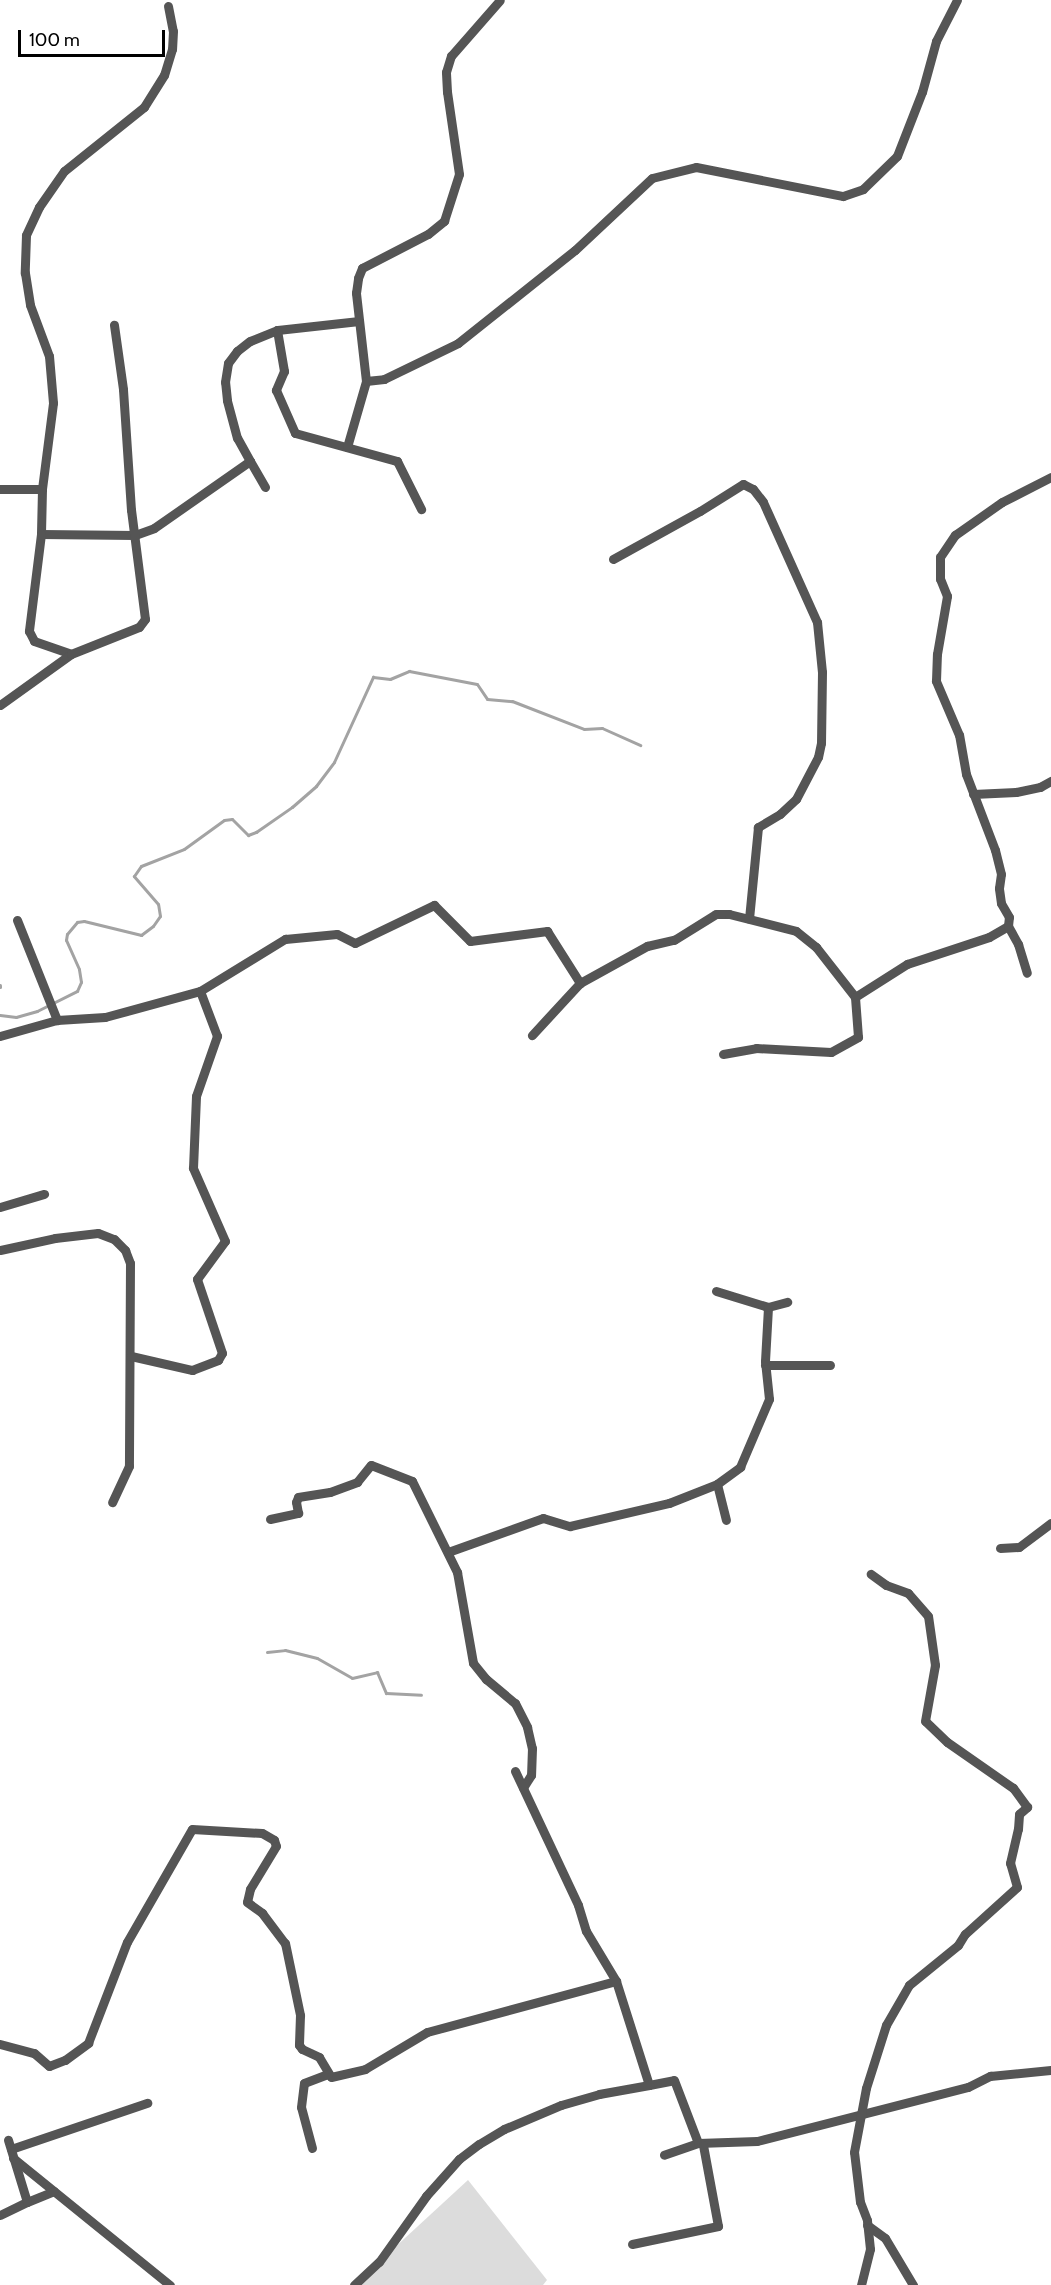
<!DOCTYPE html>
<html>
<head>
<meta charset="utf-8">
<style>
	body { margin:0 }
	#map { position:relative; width:1051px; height:2285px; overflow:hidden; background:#fff; font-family:Cabin,sans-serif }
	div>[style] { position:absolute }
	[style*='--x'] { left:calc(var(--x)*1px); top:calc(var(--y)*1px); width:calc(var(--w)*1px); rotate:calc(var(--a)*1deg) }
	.green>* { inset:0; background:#dcdcdc }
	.stream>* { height:3px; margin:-1.5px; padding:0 1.5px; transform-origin:1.5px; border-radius:1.5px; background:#a3a3a3 }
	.minor>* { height:9px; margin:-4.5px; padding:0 4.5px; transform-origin:4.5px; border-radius:4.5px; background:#555 }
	span { translate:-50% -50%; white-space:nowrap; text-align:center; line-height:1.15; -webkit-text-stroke:4.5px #fff; paint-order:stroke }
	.scale { position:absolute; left:18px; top:30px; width:147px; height:27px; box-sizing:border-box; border:3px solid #000; border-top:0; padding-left:8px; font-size:18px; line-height:21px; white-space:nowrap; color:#000; -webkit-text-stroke:4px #fff; paint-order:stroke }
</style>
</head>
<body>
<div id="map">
	<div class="green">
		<div style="clip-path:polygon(468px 2180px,547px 2280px,543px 2285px,354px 2285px)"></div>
	</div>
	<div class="stream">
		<div style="--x:0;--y:985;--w:2;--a:90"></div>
		<div style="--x:0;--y:1015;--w:16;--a:7"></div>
		<div style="--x:16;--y:1017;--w:22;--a:-16"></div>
		<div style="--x:37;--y:1011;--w:45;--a:-26.6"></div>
		<div style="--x:77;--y:991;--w:10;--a:-66"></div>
		<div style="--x:81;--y:982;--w:13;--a:-99"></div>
		<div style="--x:79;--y:969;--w:32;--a:-114"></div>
		<div style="--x:66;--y:940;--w:6;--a:-81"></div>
		<div style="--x:67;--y:934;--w:16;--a:-50"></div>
		<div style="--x:77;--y:922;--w:7;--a:-8"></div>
		<div style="--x:84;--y:921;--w:59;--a:13.8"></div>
		<div style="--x:141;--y:935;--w:15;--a:-37"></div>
		<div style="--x:153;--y:926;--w:12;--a:-55"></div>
		<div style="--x:160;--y:916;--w:12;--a:-99"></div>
		<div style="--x:158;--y:904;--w:37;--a:-131"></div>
		<div style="--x:134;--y:876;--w:12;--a:-55"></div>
		<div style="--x:141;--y:866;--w:46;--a:-21.6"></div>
		<div style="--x:184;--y:849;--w:49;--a:-35.9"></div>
		<div style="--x:224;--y:820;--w:8;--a:-7"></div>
		<div style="--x:232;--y:819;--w:23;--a:45"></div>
		<div style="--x:248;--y:835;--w:9;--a:-21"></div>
		<div style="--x:256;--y:832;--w:44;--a:-34.8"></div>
		<div style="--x:292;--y:807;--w:32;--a:-41"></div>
		<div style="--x:316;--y:786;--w:30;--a:-53"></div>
		<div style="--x:334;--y:762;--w:94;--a:-65.4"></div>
		<div style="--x:373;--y:677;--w:17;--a:7"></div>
		<div style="--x:390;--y:679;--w:21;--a:-23"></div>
		<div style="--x:409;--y:671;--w:69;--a:10.8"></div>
		<div style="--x:477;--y:684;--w:18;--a:56"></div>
		<div style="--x:487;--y:699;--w:25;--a:5"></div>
		<div style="--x:512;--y:701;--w:77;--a:21.3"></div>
		<div style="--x:584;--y:729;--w:18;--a:-3"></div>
		<div style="--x:602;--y:728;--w:42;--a:24.1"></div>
		<div style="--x:267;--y:1652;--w:18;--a:-6"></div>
		<div style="--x:285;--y:1650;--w:33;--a:14"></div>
		<div style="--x:317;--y:1658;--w:40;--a:29.7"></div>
		<div style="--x:352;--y:1678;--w:26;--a:-13"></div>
		<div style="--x:377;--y:1672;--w:23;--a:67"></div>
		<div style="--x:386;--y:1693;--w:35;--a:3"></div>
	</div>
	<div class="minor">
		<div style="--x:168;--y:6;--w:25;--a:79"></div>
		<div style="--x:173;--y:31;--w:18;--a:93"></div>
		<div style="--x:172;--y:49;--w:27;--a:107"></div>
		<div style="--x:164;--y:75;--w:38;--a:122"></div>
		<div style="--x:144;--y:107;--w:102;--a:141.3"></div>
		<div style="--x:64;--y:171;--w:44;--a:124.8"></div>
		<div style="--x:39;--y:207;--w:31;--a:115"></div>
		<div style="--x:26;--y:235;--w:38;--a:92"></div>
		<div style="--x:25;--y:273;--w:32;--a:81"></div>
		<div style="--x:30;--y:305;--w:54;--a:69.6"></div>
		<div style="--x:49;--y:356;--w:47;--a:85.1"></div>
		<div style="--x:53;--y:403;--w:87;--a:97.3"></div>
		<div style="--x:42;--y:489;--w:45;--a:91.3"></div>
		<div style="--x:41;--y:534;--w:94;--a:0.6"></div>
		<div style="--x:135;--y:535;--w:20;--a:-20"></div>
		<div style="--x:154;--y:528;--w:117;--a:-34.9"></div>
		<div style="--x:250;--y:461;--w:26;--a:-119"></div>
		<div style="--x:237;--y:438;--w:39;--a:-105"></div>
		<div style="--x:227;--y:400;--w:18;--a:-96"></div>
		<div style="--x:225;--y:382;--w:19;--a:-81"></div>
		<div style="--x:228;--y:363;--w:15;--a:-53"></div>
		<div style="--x:237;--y:351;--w:16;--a:-38"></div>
		<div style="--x:250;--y:341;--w:29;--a:-22"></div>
		<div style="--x:359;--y:321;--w:82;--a:173.7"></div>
		<div style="--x:277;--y:330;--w:42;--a:80.3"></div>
		<div style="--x:284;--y:371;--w:21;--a:113"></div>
		<div style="--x:276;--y:390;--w:47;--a:66.2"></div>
		<div style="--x:295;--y:433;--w:106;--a:15.4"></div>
		<div style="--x:397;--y:461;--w:54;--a:63.4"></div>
		<div style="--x:366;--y:381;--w:89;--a:-96.5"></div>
		<div style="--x:356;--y:293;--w:15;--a:-82"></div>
		<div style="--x:358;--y:278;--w:11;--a:-68"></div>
		<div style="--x:362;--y:268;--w:74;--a:-27.3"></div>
		<div style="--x:428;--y:234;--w:21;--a:-39"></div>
		<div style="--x:444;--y:221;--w:49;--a:-72.3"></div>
		<div style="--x:459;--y:174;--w:83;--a:-98.3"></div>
		<div style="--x:447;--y:92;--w:20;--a:-93"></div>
		<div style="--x:446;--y:72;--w:17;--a:-73"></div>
		<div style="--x:451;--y:56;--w:74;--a:-48.8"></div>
		<div style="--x:347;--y:447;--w:69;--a:-73.9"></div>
		<div style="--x:366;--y:381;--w:18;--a:-6"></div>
		<div style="--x:384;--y:379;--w:82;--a:-25.9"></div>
		<div style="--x:458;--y:343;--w:149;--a:-38.5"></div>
		<div style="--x:575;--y:250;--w:105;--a:-43.1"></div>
		<div style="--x:652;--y:178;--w:45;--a:-14"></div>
		<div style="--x:696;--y:167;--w:150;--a:11.2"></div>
		<div style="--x:843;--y:196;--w:21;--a:-19"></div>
		<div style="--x:863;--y:189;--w:47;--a:-44.1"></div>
		<div style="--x:897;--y:156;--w:69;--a:-68.7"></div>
		<div style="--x:922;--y:92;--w:53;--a:-74.6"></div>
		<div style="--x:936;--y:41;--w:46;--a:-62.9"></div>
		<div style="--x:250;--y:461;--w:30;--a:60"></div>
		<div style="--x:0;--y:489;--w:42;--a:0"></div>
		<div style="--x:41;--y:534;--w:98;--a:97.1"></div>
		<div style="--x:29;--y:631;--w:11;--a:63"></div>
		<div style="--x:34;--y:641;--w:39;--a:19"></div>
		<div style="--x:613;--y:559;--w:99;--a:-28.9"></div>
		<div style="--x:700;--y:511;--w:51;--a:-32.1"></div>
		<div style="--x:743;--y:484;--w:11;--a:27"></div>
		<div style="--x:753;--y:489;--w:16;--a:52"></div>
		<div style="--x:763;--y:502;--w:132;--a:65.8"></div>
		<div style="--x:817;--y:622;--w:50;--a:84.3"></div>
		<div style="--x:822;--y:672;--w:71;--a:90.8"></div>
		<div style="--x:821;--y:743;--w:14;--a:102"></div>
		<div style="--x:818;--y:757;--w:47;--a:117.6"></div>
		<div style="--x:796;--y:799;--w:22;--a:137"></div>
		<div style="--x:780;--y:814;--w:26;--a:149"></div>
		<div style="--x:758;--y:827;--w:92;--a:95.6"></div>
		<div style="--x:0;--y:705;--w:87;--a:-35.7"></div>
		<div style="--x:71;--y:654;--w:73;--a:-21.7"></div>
		<div style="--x:139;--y:627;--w:10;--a:-53"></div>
		<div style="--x:145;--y:619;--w:110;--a:-97.3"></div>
		<div style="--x:131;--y:510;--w:121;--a:-93.8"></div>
		<div style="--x:123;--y:389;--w:65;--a:-98"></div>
		<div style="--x:973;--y:794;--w:43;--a:-2.7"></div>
		<div style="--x:1016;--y:792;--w:25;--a:-12"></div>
		<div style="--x:1040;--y:787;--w:13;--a:-29"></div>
		<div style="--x:17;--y:920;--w:108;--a:68.2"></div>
		<div style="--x:1008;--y:926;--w:21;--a:61"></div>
		<div style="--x:1018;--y:944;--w:30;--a:73"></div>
		<div style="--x:580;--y:983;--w:77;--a:-28.9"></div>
		<div style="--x:647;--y:946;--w:28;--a:-13"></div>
		<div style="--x:674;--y:940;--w:49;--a:-31.8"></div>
		<div style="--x:716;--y:914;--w:13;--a:0"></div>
		<div style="--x:729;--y:914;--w:69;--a:14.2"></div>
		<div style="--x:796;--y:931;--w:26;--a:39"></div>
		<div style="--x:816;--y:947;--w:63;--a:52"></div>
		<div style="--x:855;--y:997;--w:62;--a:-32.4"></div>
		<div style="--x:907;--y:964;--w:86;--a:-18.2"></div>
		<div style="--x:989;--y:937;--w:22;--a:-30"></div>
		<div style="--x:1008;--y:926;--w:9;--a:-84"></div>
		<div style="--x:1009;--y:917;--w:16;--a:-120"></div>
		<div style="--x:1001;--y:903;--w:15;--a:-98"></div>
		<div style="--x:999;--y:888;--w:14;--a:-82"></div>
		<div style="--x:1001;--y:874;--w:25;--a:-104"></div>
		<div style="--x:995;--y:850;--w:81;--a:-110.9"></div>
		<div style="--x:966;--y:774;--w:40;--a:-100"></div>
		<div style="--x:959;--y:735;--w:59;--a:-113.1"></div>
		<div style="--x:936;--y:681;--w:27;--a:-88"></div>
		<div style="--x:937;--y:654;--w:59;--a:-80.2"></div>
		<div style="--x:947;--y:596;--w:18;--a:-112"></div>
		<div style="--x:940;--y:579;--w:22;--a:-90"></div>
		<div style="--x:940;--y:557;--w:27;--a:-56"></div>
		<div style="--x:955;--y:535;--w:57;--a:-35.1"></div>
		<div style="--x:1002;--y:502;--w:55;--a:-27"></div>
		<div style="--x:0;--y:1036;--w:59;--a:-15.7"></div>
		<div style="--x:57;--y:1020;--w:48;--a:-3.6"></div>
		<div style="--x:105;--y:1017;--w:98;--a:-15.3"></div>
		<div style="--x:200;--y:991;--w:100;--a:-31.5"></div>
		<div style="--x:285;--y:939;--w:52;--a:-5.5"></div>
		<div style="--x:337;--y:934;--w:20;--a:27"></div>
		<div style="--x:355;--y:943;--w:88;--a:-25.7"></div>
		<div style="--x:434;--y:905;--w:51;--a:45"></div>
		<div style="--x:470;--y:941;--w:78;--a:-7.4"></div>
		<div style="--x:547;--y:931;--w:62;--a:57.6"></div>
		<div style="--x:580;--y:983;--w:71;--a:132.7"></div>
		<div style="--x:723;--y:1054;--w:34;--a:-10"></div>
		<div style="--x:756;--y:1048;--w:75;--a:3.1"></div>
		<div style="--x:831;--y:1052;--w:31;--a:-29"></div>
		<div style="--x:858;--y:1037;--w:40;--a:-94.3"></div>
		<div style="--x:0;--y:1207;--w:46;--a:-16.5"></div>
		<div style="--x:0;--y:1250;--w:56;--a:-12.3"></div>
		<div style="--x:55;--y:1238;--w:43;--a:-6.6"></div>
		<div style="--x:98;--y:1233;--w:17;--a:21"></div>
		<div style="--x:114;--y:1239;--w:16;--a:45"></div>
		<div style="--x:125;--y:1250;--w:14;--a:69"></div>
		<div style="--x:130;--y:1263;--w:203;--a:90.3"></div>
		<div style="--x:129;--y:1466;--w:40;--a:115"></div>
		<div style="--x:716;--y:1291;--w:54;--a:17.1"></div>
		<div style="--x:131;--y:1356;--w:63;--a:12.9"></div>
		<div style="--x:192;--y:1370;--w:28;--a:-21"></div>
		<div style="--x:218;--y:1360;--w:8;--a:-60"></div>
		<div style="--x:222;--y:1353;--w:78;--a:-108.7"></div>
		<div style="--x:197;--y:1279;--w:47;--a:-53.6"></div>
		<div style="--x:225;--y:1241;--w:80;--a:-113.7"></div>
		<div style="--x:193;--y:1168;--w:72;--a:-87.6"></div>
		<div style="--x:196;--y:1096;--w:64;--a:-70.7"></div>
		<div style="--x:217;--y:1036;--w:48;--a:-110.7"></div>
		<div style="--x:765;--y:1365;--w:65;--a:0"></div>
		<div style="--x:717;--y:1484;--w:37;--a:76"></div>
		<div style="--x:270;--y:1519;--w:29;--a:-12"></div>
		<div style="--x:298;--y:1513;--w:11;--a:-100"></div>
		<div style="--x:296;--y:1502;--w:5;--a:-68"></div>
		<div style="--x:298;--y:1497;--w:32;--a:-9"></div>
		<div style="--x:330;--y:1492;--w:29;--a:-20"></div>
		<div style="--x:357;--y:1482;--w:22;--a:-51"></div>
		<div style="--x:371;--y:1465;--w:44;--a:21.3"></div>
		<div style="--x:412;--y:1481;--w:102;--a:63.7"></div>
		<div style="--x:457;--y:1572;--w:92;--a:80"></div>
		<div style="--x:473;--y:1663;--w:21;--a:51"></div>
		<div style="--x:486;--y:1679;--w:38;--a:40"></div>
		<div style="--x:515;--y:1703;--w:27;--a:63"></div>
		<div style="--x:527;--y:1727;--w:22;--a:77"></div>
		<div style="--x:532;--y:1748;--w:27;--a:92"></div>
		<div style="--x:531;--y:1775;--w:15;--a:122"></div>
		<div style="--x:1000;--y:1548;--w:19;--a:-3"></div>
		<div style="--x:1019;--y:1547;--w:40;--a:-37"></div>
		<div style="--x:448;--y:1552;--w:101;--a:-19.7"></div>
		<div style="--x:543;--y:1518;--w:28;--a:17"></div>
		<div style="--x:570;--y:1526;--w:102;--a:-13.1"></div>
		<div style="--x:669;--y:1503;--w:52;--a:-21.6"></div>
		<div style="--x:717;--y:1484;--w:29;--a:-36"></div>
		<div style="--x:740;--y:1467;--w:74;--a:-66.9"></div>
		<div style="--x:769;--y:1399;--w:38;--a:-96"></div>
		<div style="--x:765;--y:1361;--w:54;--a:-86.8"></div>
		<div style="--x:768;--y:1307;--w:20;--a:-15"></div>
		<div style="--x:515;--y:1771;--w:148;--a:64.8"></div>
		<div style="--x:578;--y:1905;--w:27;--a:73"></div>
		<div style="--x:586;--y:1931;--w:58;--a:59"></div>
		<div style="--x:616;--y:1981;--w:109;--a:72.4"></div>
		<div style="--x:649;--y:2085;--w:25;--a:-11"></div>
		<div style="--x:674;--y:2080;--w:67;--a:69.1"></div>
		<div style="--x:698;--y:2143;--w:36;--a:161"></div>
		<div style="--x:0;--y:2044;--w:35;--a:15"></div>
		<div style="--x:34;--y:2053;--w:20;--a:41"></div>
		<div style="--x:49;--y:2066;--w:17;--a:-21"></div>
		<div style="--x:65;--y:2060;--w:29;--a:-36"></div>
		<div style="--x:88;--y:2043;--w:108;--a:-68.9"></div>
		<div style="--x:127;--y:1942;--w:130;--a:-60.1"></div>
		<div style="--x:192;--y:1829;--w:70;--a:3.3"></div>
		<div style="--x:262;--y:1833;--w:14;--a:30"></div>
		<div style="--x:274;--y:1840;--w:6;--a:72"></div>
		<div style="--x:276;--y:1846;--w:50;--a:121.2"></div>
		<div style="--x:250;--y:1889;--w:13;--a:103"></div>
		<div style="--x:247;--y:1902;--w:19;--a:36"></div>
		<div style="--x:262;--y:1913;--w:38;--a:53"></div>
		<div style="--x:285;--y:1943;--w:74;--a:78.2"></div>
		<div style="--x:300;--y:2015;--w:30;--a:92"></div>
		<div style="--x:299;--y:2045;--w:5;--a:53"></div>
		<div style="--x:302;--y:2049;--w:19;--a:25"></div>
		<div style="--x:319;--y:2057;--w:23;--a:59"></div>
		<div style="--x:331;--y:2077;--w:35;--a:-13"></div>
		<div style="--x:365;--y:2069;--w:72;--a:-30.8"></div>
		<div style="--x:427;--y:2032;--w:196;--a:-15.1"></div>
		<div style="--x:698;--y:2143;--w:59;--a:-1.9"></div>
		<div style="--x:757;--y:2141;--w:218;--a:-14.4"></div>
		<div style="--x:968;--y:2087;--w:25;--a:-27"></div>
		<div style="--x:990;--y:2076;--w:61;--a:-5.6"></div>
		<div style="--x:312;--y:2148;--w:42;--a:-105"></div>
		<div style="--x:301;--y:2107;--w:24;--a:-83"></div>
		<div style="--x:304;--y:2083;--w:26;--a:-21"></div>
		<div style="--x:11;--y:2149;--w:144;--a:-18.7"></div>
		<div style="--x:13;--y:2158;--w:202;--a:39"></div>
		<div style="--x:27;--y:2202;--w:29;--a:-22"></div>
		<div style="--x:0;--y:2215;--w:30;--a:-26"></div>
		<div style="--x:27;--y:2202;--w:65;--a:-107"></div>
		<div style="--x:867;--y:2225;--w:22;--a:36"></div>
		<div style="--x:885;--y:2238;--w:55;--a:59.2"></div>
		<div style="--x:632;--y:2244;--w:88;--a:-11.8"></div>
		<div style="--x:718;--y:2226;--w:82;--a:-100.5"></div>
		<div style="--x:354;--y:2285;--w:34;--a:-43"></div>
		<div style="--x:379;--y:2262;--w:81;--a:-54.5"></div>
		<div style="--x:426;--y:2196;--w:50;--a:-48.3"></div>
		<div style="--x:459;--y:2159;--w:25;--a:-37"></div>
		<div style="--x:479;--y:2144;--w:29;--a:-31"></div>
		<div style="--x:504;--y:2129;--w:62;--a:-22.8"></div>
		<div style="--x:561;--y:2105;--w:40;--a:-16"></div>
		<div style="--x:599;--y:2094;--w:51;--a:-10.2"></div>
		<div style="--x:861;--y:2285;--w:37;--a:-76"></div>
		<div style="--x:870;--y:2249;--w:29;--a:-96"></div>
		<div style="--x:867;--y:2220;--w:19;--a:-111"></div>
		<div style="--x:860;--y:2202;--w:50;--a:-96.8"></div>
		<div style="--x:854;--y:2152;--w:65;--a:-79.4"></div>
		<div style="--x:866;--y:2088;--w:66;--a:-72.4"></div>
		<div style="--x:886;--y:2025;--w:46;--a:-60.1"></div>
		<div style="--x:909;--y:1985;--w:63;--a:-39.2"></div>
		<div style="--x:958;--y:1945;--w:13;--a:-58"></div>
		<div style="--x:965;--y:1934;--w:70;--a:-42.1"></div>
		<div style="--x:1017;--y:1887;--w:25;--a:-106"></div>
		<div style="--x:1010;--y:1863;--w:35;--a:-77"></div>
		<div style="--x:1018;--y:1829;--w:15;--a:-86"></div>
		<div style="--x:1019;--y:1814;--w:11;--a:-41"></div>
		<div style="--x:1027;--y:1807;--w:24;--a:-126"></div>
		<div style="--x:1013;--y:1788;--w:80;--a:-145.1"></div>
		<div style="--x:947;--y:1742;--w:30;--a:-136"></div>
		<div style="--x:925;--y:1721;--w:57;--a:-79.9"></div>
		<div style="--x:935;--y:1665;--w:49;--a:-98.1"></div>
		<div style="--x:928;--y:1616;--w:30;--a:-131"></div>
		<div style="--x:908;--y:1593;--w:23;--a:-160"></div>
		<div style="--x:886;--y:1585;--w:19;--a:-144"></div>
	</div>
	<div class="scale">100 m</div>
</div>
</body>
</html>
